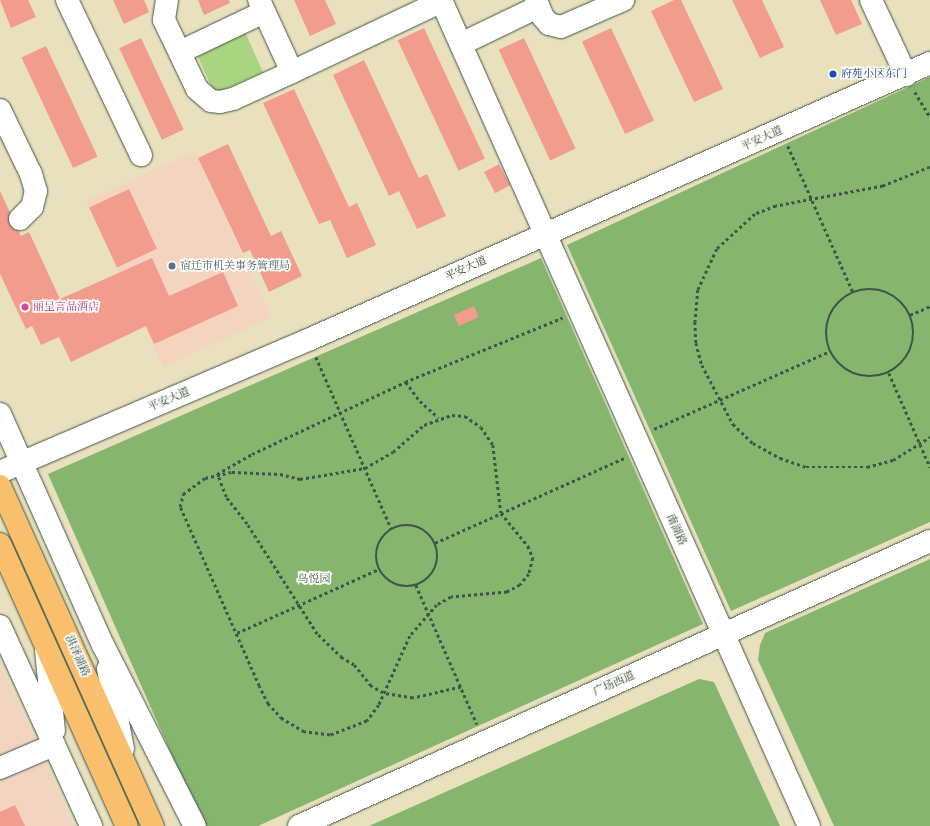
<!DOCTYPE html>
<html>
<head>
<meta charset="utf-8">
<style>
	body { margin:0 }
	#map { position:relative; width:930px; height:826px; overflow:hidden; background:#e9e1bd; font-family:"IM FELL French Canon","Noto Serif SC",serif }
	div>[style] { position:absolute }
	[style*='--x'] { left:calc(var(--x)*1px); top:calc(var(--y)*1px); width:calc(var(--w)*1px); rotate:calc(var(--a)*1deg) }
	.built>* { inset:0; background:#f3d4bf; transform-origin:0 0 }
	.green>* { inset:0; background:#a9d480; transform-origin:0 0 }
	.forest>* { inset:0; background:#86b66e }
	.building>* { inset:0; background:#f19c8d; transform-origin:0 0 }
	.path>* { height:2.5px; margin-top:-1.25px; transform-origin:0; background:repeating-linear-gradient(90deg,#3d5649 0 3px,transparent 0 6px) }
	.path>.ring { margin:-1.25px; padding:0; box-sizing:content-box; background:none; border:2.5px solid #3d5649; border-radius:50% }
	.roads { filter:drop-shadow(0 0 1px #3d5649) drop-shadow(0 0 1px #3d5649) }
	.minor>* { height:22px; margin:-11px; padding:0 11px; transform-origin:11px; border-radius:11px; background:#fff }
	.major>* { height:22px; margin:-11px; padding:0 11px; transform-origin:11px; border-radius:11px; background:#f9bf6c }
	.dots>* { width:11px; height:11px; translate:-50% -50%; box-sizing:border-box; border:2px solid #fdfcf7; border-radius:50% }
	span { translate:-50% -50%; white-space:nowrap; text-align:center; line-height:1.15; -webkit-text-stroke:3.5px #fdfcf7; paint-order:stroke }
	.transit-label { font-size:11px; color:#164399 }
	.left { translate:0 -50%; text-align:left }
	.street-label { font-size:11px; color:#1f3d34 }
	.service-label { font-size:11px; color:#4e5e75 }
	.hotel-label { font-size:11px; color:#b23c85 }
	.park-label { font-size:11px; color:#426347 }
</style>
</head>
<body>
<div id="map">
	<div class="built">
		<div style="left:194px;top:151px;width:183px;height:119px;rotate:65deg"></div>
		<div style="clip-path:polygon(0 664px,53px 778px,74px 826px,0 826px)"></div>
	</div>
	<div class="green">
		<div style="left:245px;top:32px;width:44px;height:53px;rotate:66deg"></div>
	</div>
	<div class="forest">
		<div style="clip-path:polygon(930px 77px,930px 522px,731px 611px,567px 245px)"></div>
		<div style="clip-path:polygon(541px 258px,703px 624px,258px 826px,203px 826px,48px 474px)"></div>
		<div style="clip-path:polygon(930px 559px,930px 826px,834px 826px,758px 660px,760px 645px,765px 633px)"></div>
		<div style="clip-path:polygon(699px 679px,714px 682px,780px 826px,369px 826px)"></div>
	</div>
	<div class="building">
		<div style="clip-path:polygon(0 0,28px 0,36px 17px,11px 28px)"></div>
		<div style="clip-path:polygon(113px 0,144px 0,149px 12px,124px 24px)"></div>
		<div style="clip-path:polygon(198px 0,229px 0,230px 3px,204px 15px)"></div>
		<div style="clip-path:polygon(294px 0,325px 0,336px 24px,310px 36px)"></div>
		<div style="clip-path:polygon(674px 0,681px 0,723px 89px,694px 102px,651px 11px)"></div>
		<div style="clip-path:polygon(732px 0,762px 0,784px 47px,760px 58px)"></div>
		<div style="clip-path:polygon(820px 0,851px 0,862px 24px,836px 35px)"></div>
		<div style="left:424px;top:28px;width:144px;height:29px;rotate:65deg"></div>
		<div style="left:611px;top:28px;width:102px;height:32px;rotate:65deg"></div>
		<div style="left:141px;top:38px;width:101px;height:24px;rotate:65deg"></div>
		<div style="left:524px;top:38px;width:122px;height:28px;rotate:65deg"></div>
		<div style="left:46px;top:46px;width:122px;height:27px;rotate:65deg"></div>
		<div style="clip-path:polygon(364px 60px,419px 178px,427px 174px,446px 216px,417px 229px,399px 191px,389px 196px,333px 75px)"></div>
		<div style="clip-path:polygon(294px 89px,349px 207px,357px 203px,376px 245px,347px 258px,330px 220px,319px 224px,263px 103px)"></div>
		<div style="clip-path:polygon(228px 144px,271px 236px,281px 231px,302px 276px,269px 292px,250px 250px,243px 253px,198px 158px)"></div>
		<div style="left:499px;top:164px;width:24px;height:17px;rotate:62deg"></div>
		<div style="left:129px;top:189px;width:66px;height:44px;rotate:65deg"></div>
		<div style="clip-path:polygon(0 191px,21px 236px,29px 232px,60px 299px,152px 258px,169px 296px,223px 272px,238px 306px,154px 344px,146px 326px,71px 362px,59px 337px,41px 345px,32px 326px,26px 329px,0 274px)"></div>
		<div style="left:474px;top:306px;width:12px;height:22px;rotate:66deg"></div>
		<div style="clip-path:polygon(15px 805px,25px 826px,0 826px,0 812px)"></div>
	</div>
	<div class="path">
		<div style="--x:915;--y:92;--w:29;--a:59"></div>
		<div style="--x:788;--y:146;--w:160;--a:66"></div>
		<div style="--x:930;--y:167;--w:51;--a:158"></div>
		<div style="--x:883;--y:186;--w:109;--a:169.4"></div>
		<div style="--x:776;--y:206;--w:22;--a:159"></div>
		<div style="--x:755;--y:214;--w:52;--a:137.4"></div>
		<div style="--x:717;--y:249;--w:45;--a:114.9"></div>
		<div style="--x:698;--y:290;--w:32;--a:95"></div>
		<div style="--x:695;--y:322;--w:21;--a:87"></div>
		<div style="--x:696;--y:343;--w:23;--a:75"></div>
		<div style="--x:702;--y:365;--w:67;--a:62.3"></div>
		<div style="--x:733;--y:424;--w:28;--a:44"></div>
		<div style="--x:753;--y:443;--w:31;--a:29"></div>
		<div style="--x:780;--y:458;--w:28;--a:19"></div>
		<div style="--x:806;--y:467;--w:61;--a:0"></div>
		<div style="--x:867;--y:467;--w:27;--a:-15"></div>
		<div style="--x:893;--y:460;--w:44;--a:-31.9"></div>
		<div class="ring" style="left:826px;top:289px;width:85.5px;height:85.5px"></div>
		<div style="--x:910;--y:315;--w:22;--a:-24"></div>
		<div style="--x:316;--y:357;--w:187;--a:66.3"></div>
		<div style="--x:889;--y:373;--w:103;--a:66.4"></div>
		<div style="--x:406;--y:382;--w:24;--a:54"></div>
		<div style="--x:420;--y:401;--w:25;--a:42"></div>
		<div style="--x:452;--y:415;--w:13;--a:4"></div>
		<div style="--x:465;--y:416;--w:19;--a:35"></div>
		<div style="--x:481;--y:427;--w:22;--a:56"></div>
		<div style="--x:493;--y:445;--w:68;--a:83.3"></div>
		<div style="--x:501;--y:513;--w:43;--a:50.7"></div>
		<div style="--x:528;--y:546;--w:13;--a:67"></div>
		<div style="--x:533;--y:558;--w:16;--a:104"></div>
		<div style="--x:529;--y:574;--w:14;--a:129"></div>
		<div style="--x:520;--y:585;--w:15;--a:152"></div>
		<div style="--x:507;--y:592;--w:56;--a:174.9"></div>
		<div style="--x:451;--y:597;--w:16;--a:150"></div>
		<div style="--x:437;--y:605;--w:41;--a:131.1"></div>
		<div style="--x:410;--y:636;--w:76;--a:114.2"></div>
		<div style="--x:379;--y:705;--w:20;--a:127"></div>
		<div style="--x:367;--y:721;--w:40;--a:159"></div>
		<div style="--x:330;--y:735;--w:26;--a:-173"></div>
		<div style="--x:304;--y:732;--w:26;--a:-149"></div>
		<div style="--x:282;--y:719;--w:21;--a:-133"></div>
		<div style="--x:268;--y:704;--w:20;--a:-117"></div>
		<div style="--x:259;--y:686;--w:196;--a:-113.8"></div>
		<div style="--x:180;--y:507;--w:13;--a:-77"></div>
		<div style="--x:183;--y:494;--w:27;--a:-36"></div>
		<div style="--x:205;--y:478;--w:28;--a:-13"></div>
		<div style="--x:232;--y:472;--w:48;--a:2.4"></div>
		<div style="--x:280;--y:474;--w:21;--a:14"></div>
		<div style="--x:300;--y:479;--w:66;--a:-9.6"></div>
		<div style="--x:365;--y:468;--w:32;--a:-30"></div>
		<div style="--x:393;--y:452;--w:41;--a:-41.1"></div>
		<div style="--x:424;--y:425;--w:30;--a:-20"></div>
		<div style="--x:654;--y:429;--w:193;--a:-23.9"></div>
		<div class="ring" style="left:376px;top:525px;width:59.5px;height:59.5px"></div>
		<div style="--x:435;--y:543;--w:207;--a:-24.2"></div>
		<div style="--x:416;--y:585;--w:152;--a:66.3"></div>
		<div style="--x:237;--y:633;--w:156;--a:-24.3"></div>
		<div style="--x:461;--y:687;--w:49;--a:167.1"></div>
		<div style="--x:413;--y:698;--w:30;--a:-171"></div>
		<div style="--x:383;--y:693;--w:14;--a:-150"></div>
		<div style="--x:371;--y:686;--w:27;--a:-129"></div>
		<div style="--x:354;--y:665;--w:14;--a:-150"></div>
		<div style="--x:342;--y:658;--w:35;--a:-136"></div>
		<div style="--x:317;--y:634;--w:130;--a:-122.5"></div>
		<div style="--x:247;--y:524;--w:34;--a:-128"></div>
		<div style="--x:226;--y:497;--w:25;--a:-111"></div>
		<div style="--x:217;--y:474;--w:40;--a:-29.7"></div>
		<div style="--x:252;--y:454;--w:169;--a:-25.2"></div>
		<div style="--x:405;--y:382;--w:170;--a:-22.2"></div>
	</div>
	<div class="roads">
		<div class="minor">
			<div style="--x:67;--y:0;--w:172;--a:64.5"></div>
			<div style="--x:167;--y:0;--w:20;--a:99"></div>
			<div style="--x:164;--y:20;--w:76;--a:64.4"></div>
			<div style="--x:197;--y:89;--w:18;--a:41"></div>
			<div style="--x:211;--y:101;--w:9;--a:6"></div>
			<div style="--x:220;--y:102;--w:13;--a:-13"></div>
			<div style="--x:233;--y:99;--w:65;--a:-24.6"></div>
			<div style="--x:259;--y:0;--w:79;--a:65.4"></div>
			<div style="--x:292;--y:72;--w:166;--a:-25.3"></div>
			<div style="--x:441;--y:0;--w:904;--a:65.99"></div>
			<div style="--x:536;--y:0;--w:18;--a:68"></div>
			<div style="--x:543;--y:17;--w:9;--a:49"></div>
			<div style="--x:549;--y:24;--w:12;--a:14"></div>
			<div style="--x:561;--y:27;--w:68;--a:-23.5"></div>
			<div style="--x:871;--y:0;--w:83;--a:65"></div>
			<div style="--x:461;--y:44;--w:85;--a:-25.7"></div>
			<div style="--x:180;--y:52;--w:93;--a:-25.5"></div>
			<div style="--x:0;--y:110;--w:71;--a:64.2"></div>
			<div style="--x:31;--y:174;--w:18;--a:74"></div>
			<div style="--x:36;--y:191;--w:16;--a:104"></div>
			<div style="--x:32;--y:207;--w:17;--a:135"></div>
			<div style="--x:0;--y:414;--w:253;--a:66"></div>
			<div style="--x:103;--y:645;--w:203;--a:63.1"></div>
			<div style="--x:0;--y:472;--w:335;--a:-23.2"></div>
			<div style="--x:308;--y:340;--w:681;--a:-24.01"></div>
			<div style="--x:0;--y:626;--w:220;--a:65.5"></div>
			<div style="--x:46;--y:650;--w:81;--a:84.4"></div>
			<div style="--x:108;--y:669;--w:81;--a:79.4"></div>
			<div style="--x:0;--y:768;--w:59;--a:-23.1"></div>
			<div style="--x:299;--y:826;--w:692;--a:-24.31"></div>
		</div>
		<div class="major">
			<div style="--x:0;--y:486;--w:373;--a:65.8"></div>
			<div style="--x:0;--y:544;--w:309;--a:65.8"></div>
		</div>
	</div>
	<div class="dots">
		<div style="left:833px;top:74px;background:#1a4fb4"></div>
		<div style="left:172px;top:266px;background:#5c6f8a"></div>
		<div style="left:25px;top:307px;background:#d1479c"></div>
	</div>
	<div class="transit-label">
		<span class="left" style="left:841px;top:74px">府苑小区东门</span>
	</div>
	<div class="street-label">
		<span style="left:762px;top:139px;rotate:-24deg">平安大道</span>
		<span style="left:466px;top:269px;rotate:-24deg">平安大道</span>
		<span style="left:169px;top:400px;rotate:-23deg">平安大道</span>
		<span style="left:676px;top:530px;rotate:66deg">南湖路</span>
		<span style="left:77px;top:656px;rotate:66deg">洪泽湖路</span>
		<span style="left:614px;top:684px;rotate:-24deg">广场西道</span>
	</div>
	<div class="service-label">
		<span class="left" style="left:180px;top:266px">宿迁市机关事务管理局</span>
	</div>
	<div class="hotel-label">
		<span class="left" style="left:33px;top:307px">丽呈言品酒店</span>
	</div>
	<div class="park-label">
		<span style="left:314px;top:579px">鸟悦园</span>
	</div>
</div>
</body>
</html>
